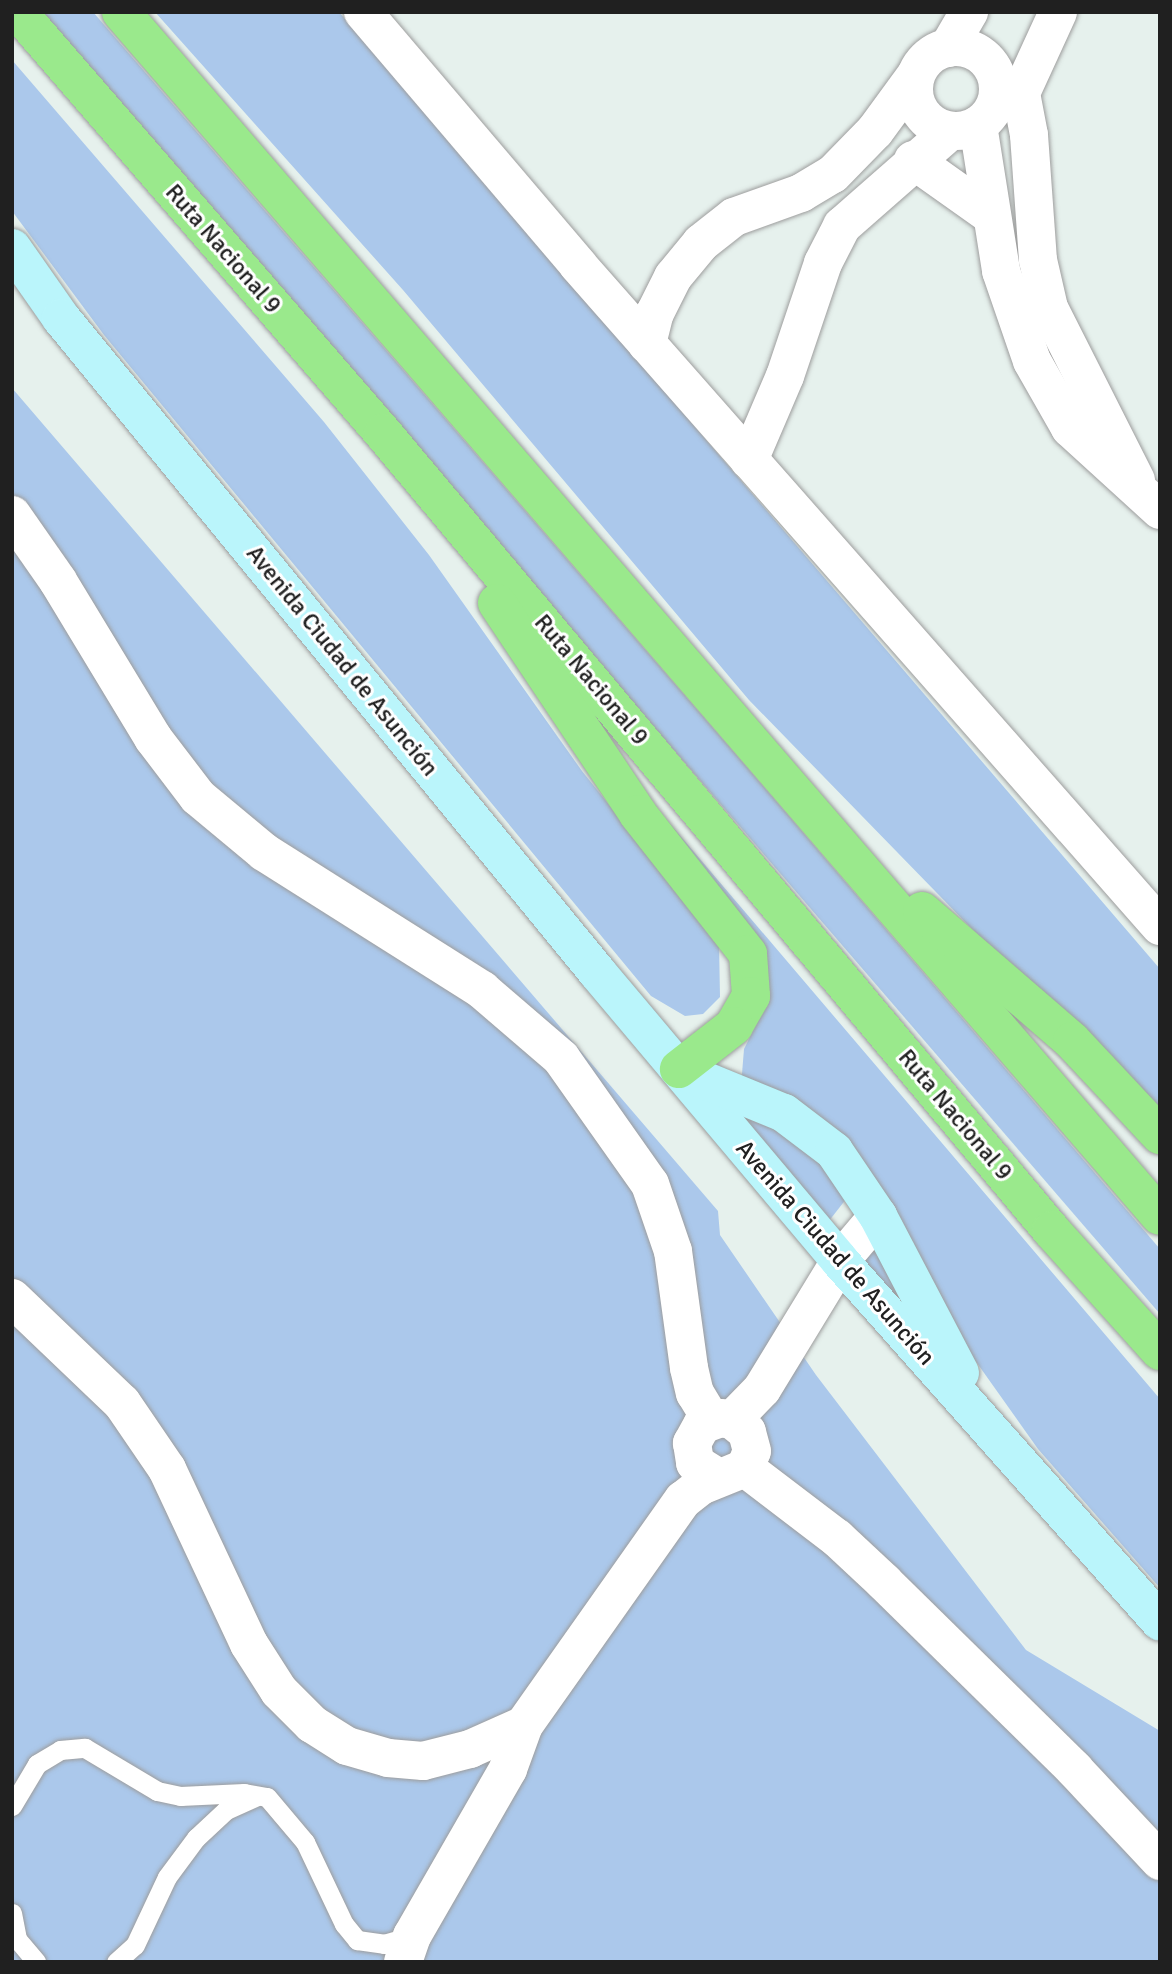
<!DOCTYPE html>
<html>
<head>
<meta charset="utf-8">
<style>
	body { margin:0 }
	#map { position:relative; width:1172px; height:1974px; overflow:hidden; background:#e6f1ed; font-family:Signika,sans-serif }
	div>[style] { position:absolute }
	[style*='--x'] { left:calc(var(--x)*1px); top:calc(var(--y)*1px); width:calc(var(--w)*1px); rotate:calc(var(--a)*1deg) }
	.grass>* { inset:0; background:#abc8eb }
	.roads { filter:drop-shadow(0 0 2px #9d9d9d) drop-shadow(0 0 2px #9d9d9d) }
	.lane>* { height:19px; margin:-9.5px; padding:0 9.5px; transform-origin:9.5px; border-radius:9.5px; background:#fff }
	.street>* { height:38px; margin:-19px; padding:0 19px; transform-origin:19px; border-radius:19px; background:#fff }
	.street>.ring { margin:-19px; padding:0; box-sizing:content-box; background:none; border:38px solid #fff; border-radius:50% }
	.secondary>* { height:38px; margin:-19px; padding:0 19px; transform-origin:19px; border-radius:19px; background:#baf5fb }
	.highway>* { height:38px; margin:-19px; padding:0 19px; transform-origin:19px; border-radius:19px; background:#9ae98c }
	span { translate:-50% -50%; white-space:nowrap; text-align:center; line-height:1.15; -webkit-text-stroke:6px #fff; paint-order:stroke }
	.street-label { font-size:24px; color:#202020 }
	.frame { position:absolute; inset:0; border:14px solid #202020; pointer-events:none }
</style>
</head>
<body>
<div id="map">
	<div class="grass">
		<div style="clip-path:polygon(38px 12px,93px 12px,745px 765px,1160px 1249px,1160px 1314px)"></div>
		<div style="clip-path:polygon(155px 12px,339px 12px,1160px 969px,1160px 1122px,749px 700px,403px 290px)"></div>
		<div style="clip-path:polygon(12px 60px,324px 422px,429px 555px,582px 771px,719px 943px,720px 997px,703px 1014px,685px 1016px,651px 996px,104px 335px,12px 211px)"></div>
		<div style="clip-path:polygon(12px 388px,718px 1211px,720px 1235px,816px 1375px,1026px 1650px,1160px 1731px,1160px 1962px,12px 1962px)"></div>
		<div style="clip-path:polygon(665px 818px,1160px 1399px,1160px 1588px,1038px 1449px,955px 1332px,862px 1166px,741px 1086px,744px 1049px,762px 1013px)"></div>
		<div style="clip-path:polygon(740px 1105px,819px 1158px,850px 1194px,825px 1226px,757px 1144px)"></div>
		<div style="clip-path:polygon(868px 1248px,882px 1254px,914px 1310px,903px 1319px,857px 1254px)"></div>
	</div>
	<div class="roads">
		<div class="lane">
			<div style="--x:12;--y:1806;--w:49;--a:-59.2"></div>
			<div style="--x:37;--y:1764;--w:27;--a:-31"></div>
			<div style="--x:60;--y:1750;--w:25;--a:-5"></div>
			<div style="--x:85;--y:1748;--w:84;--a:30.8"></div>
			<div style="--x:157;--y:1791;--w:24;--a:12"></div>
			<div style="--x:180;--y:1796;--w:64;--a:-2.7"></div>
			<div style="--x:244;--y:1793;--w:23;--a:10"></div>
			<div style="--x:267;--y:1797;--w:59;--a:49.8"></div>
			<div style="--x:305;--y:1842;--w:91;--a:64.6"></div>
			<div style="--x:344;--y:1924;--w:21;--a:51"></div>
			<div style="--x:357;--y:1940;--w:27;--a:8"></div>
			<div style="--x:384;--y:1944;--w:29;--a:-16"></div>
			<div style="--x:12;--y:1913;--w:26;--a:79"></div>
			<div style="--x:17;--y:1939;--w:30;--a:50"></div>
			<div style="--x:116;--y:1962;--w:25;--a:-42"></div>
			<div style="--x:135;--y:1945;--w:75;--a:-64.8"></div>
			<div style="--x:167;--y:1877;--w:49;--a:-53.4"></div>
			<div style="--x:196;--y:1838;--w:41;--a:-43"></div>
			<div style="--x:226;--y:1810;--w:34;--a:-24"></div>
		</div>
		<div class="street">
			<div style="--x:363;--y:12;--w:332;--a:49.6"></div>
			<div style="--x:578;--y:265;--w:881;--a:48.64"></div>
			<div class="ring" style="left:914px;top:47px;width:46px;height:46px"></div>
			<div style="--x:948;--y:48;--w:42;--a:-59.7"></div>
			<div style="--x:1021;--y:93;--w:43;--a:79.2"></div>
			<div style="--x:1029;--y:135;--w:125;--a:85.9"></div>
			<div style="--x:1038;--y:260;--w:49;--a:77.1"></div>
			<div style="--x:1049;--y:308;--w:193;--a:63.2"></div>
			<div style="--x:999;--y:101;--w:23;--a:-20"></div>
			<div style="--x:1021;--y:93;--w:89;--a:-65.4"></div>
			<div style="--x:978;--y:125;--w:148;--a:81"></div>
			<div style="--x:1001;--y:271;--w:95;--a:71"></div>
			<div style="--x:1032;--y:361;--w:77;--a:60.4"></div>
			<div style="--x:1070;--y:428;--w:122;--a:42.3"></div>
			<div style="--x:913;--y:160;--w:93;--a:35.4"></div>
			<div style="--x:647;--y:344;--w:32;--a:-76"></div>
			<div style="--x:655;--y:313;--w:40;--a:-63.4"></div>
			<div style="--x:673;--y:277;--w:44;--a:-50.5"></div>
			<div style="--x:701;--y:243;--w:42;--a:-38.2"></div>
			<div style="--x:734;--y:217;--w:71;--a:-19.7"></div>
			<div style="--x:801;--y:193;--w:37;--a:-31"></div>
			<div style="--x:833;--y:174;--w:60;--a:-45.7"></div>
			<div style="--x:875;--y:131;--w:69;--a:-53.8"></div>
			<div style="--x:749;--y:460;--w:91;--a:-66.8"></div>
			<div style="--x:785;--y:376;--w:119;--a:-71.4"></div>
			<div style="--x:823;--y:263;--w:42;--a:-62.8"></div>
			<div style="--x:842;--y:226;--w:144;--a:-41.3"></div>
			<div style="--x:12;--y:515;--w:80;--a:55.1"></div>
			<div style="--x:58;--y:581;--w:184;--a:58.8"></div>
			<div style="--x:153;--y:738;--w:74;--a:52.7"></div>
			<div style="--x:198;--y:797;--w:86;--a:39.8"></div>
			<div style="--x:264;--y:852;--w:258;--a:32.3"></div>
			<div style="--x:482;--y:990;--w:104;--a:40.7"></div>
			<div style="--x:561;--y:1058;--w:154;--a:54.8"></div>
			<div style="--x:650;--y:1184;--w:71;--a:71.1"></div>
			<div style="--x:673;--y:1251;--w:118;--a:82.2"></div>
			<div style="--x:689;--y:1368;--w:26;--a:77"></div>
			<div style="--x:695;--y:1393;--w:31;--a:59"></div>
			<div style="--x:12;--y:1298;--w:152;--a:43.7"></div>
			<div style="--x:122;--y:1403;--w:80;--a:55.7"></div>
			<div style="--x:167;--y:1469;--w:193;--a:64.9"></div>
			<div style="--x:249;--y:1644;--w:56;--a:57.4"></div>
			<div style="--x:279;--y:1691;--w:47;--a:45"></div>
			<div style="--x:312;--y:1724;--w:41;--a:32.2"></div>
			<div style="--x:347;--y:1746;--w:43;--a:16.3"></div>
			<div style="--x:388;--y:1758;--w:35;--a:5"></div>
			<div style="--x:423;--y:1761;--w:49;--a:-14.3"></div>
			<div style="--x:470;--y:1749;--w:59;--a:-24"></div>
			<div style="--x:524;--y:1725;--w:276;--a:-54.8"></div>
			<div style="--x:683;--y:1500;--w:23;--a:-38"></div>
			<div style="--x:701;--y:1486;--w:48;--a:-22.2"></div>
			<div style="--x:745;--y:1468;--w:18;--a:-68"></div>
			<div style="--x:752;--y:1451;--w:20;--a:-105"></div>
			<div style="--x:747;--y:1432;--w:19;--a:-141"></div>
			<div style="--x:732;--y:1420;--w:11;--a:-170"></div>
			<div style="--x:721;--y:1418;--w:20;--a:160"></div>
			<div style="--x:702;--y:1425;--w:21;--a:119"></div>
			<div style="--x:692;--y:1443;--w:20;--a:81"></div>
			<div style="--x:695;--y:1463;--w:28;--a:32"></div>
			<div style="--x:732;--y:1420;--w:43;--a:-45.9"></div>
			<div style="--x:762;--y:1389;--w:150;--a:-58.6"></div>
			<div style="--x:840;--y:1261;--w:59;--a:-49.8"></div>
			<div style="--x:745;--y:1468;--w:116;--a:37.3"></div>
			<div style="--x:837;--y:1538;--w:64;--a:43.1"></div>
			<div style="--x:884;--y:1582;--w:267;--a:44.5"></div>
			<div style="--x:1074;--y:1769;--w:126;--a:46.9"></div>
			<div style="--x:403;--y:1962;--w:28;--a:-71"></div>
			<div style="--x:412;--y:1936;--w:193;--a:-60.1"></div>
			<div style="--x:508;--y:1769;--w:47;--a:-70"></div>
		</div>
		<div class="secondary">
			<div style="--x:12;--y:248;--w:85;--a:55"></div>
			<div style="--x:61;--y:318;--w:846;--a:50.66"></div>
			<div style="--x:597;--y:972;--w:378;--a:49.9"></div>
			<div style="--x:840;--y:1261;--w:482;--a:48.4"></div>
			<div style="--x:684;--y:1072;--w:108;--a:22.3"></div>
			<div style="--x:784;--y:1113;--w:63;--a:37.2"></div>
			<div style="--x:834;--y:1151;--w:78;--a:55.9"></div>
			<div style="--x:878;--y:1216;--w:177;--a:62.4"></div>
		</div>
		<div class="highway">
			<div style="--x:18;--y:12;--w:557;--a:49.08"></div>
			<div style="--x:383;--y:433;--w:1040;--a:50.03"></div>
			<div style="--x:1051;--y:1230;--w:163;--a:48"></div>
			<div style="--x:121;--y:12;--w:1590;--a:49.21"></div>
			<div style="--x:497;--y:603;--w:254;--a:56.2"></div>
			<div style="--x:638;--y:814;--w:178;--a:51.8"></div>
			<div style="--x:748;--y:954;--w:42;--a:85.9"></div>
			<div style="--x:751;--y:996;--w:34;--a:120"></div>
			<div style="--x:734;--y:1026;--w:70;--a:142"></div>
			<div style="--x:922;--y:911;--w:198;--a:40.9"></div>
			<div style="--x:1072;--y:1041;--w:129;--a:46.9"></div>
		</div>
	</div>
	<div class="street-label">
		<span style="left:223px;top:249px;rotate:49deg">Ruta Nacional 9</span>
		<span style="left:342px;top:661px;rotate:51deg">Avenida Ciudad de Asunción</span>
		<span style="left:591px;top:680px;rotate:50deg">Ruta Nacional 9</span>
		<span style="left:955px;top:1115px;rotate:50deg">Ruta Nacional 9</span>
		<span style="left:835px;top:1253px;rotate:49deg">Avenida Ciudad de Asunción</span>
	</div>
	<div class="frame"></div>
</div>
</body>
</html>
